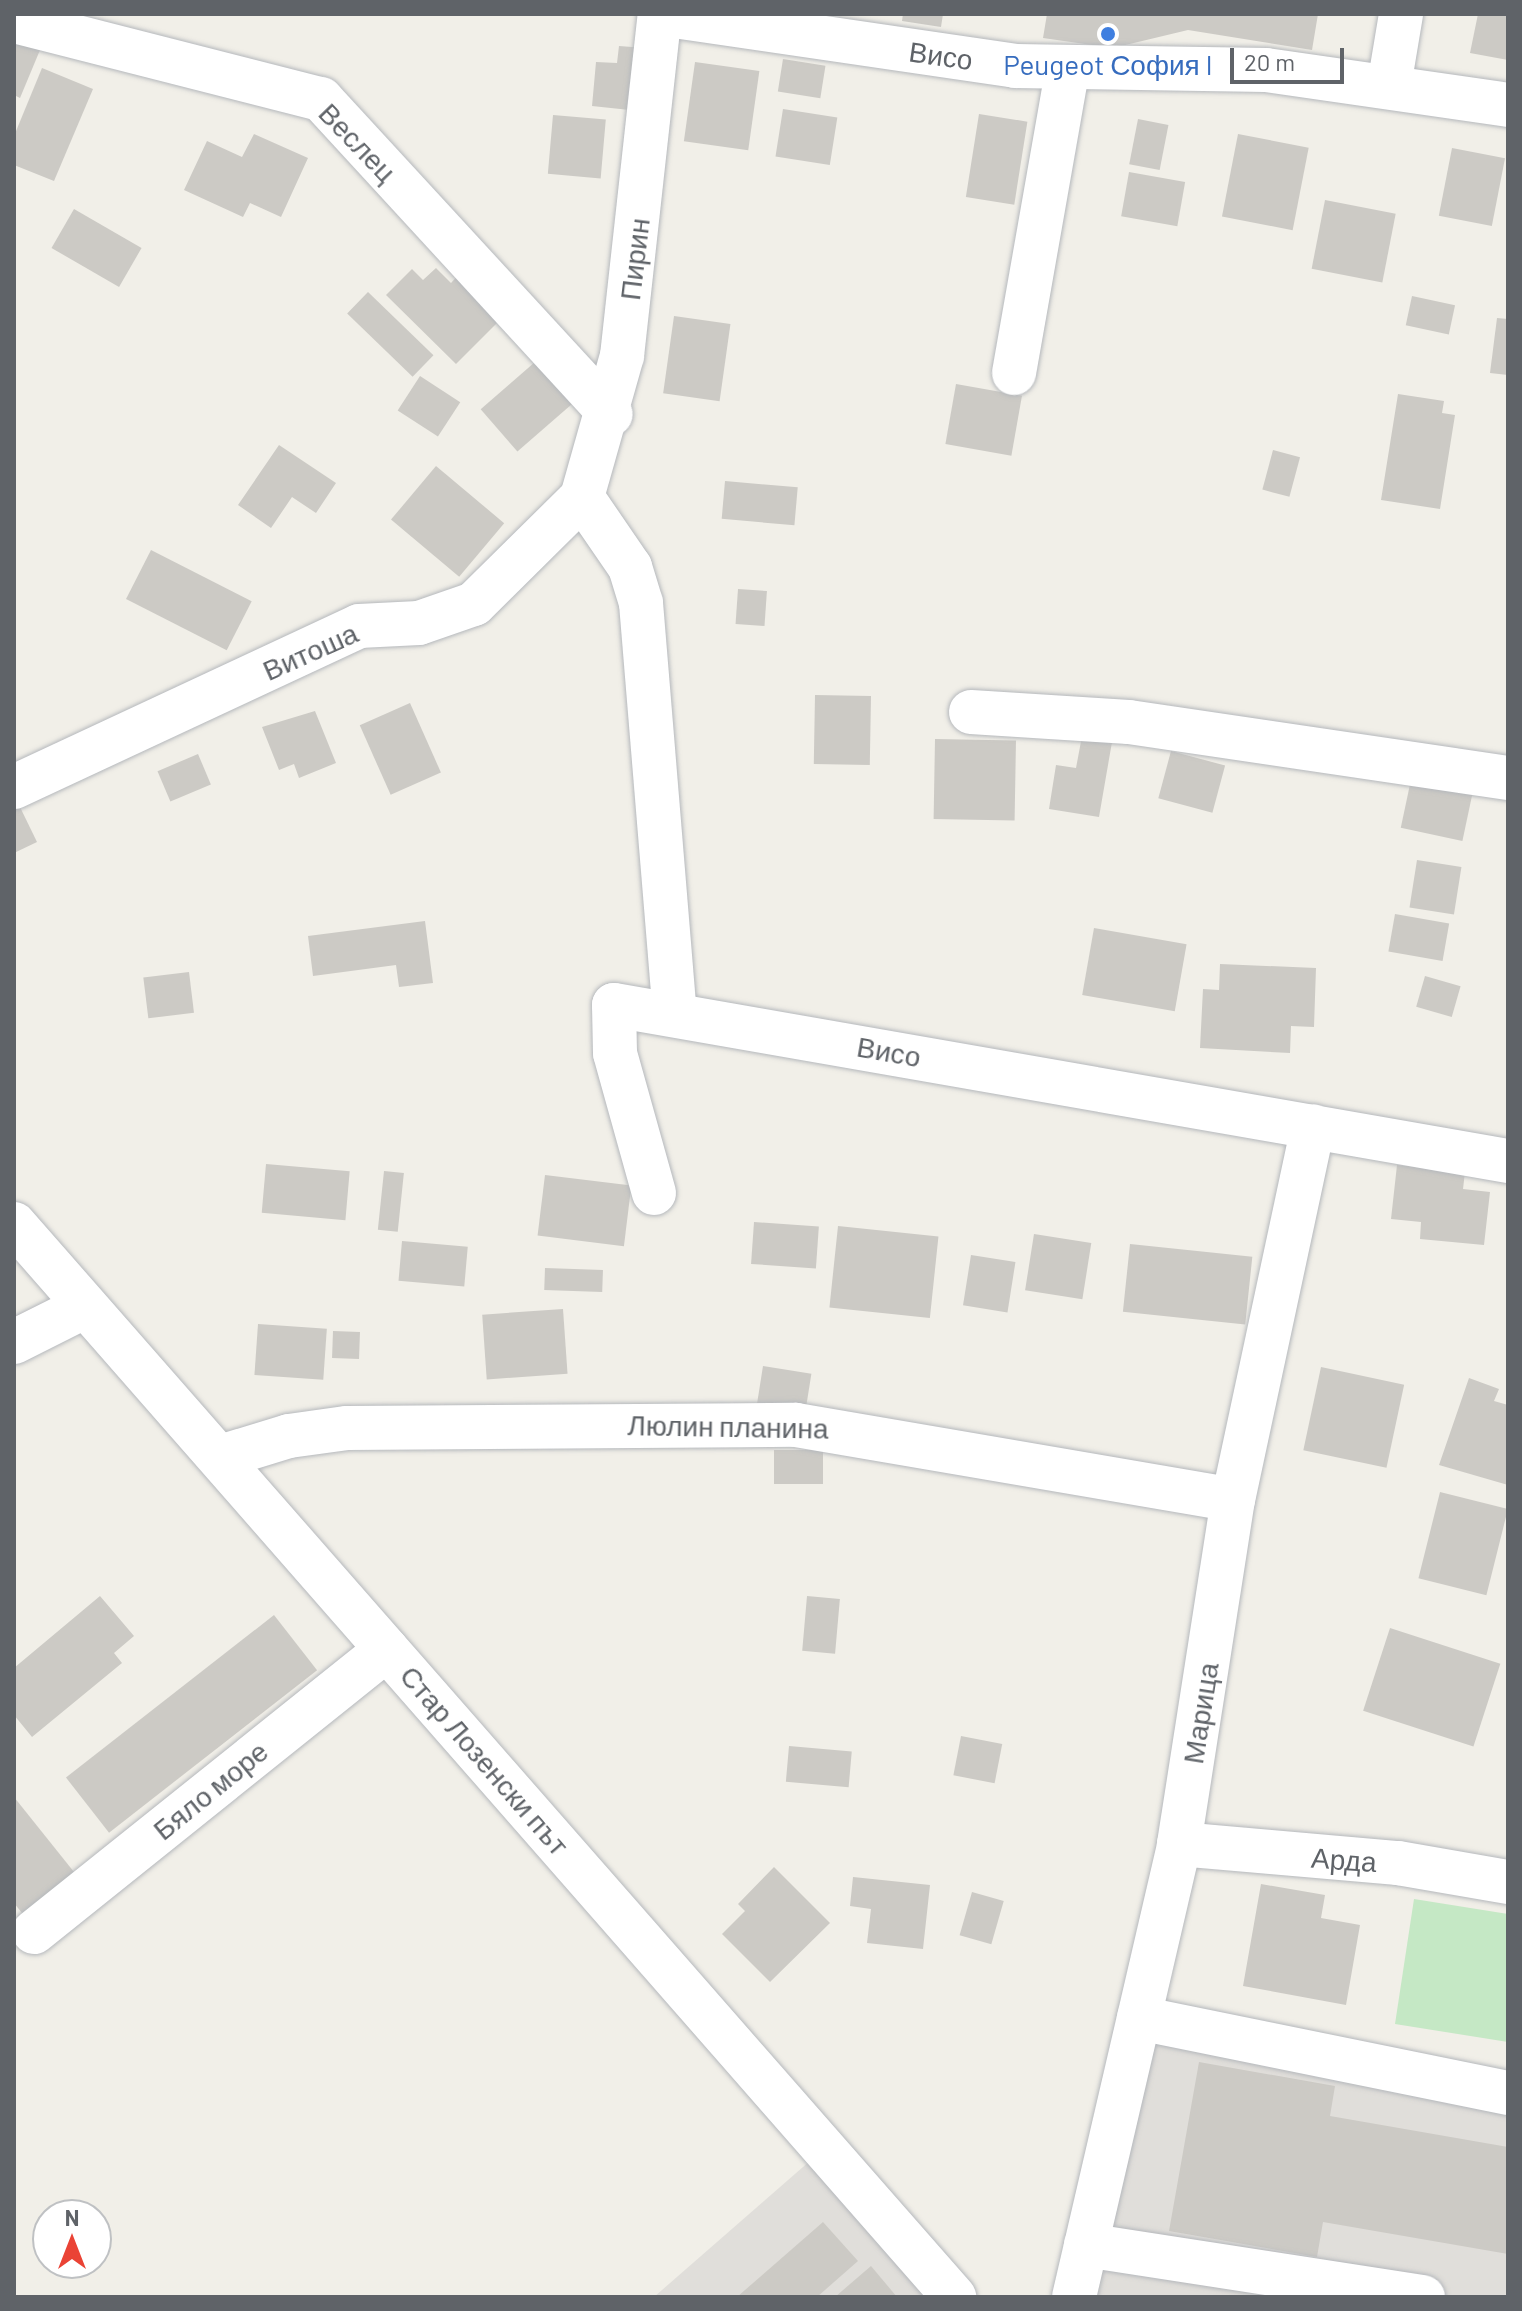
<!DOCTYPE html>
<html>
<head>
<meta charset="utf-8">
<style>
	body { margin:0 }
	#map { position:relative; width:1522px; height:2311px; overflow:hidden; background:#f1efe8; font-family:Barlow,sans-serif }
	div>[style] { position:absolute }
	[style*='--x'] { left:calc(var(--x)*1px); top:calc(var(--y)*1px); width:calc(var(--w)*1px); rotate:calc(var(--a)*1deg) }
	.industrial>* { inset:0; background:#e0deda }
	.green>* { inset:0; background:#c5e8c5 }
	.building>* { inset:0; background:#cccac5; transform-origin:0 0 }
	.roads { filter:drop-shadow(0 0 2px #b5b8bc) drop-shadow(0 0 2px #b5b8bc) }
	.minor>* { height:44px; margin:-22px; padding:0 22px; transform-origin:22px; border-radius:22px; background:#fff }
	.dots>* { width:22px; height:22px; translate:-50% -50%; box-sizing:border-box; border:4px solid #fff; border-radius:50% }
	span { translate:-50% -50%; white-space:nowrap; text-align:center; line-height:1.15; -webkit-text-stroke:6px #fff; paint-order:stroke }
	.street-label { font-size:28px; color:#5f6368 }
	.shop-label { font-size:28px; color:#366cbe }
	.frame { position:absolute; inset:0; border:16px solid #5f6368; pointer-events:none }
	.north { position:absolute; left:32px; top:2199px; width:80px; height:80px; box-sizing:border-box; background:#fff; border:2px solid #bfc1c3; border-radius:50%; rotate:0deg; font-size:22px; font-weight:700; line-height:32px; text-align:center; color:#5f6368 }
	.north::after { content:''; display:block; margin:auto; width:28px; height:36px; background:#ea4335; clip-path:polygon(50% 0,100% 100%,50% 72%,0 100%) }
	.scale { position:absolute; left:1230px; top:48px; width:114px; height:36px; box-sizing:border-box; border:4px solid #5f6368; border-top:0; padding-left:10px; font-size:24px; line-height:28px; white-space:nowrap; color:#5f6368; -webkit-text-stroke:6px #fff; paint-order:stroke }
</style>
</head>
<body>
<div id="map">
	<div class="industrial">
		<div style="clip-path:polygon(1139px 2013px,1508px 2082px,1508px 2297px,1075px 2297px)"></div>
		<div style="clip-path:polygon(811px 2160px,926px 2297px,654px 2297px)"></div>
	</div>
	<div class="green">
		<div style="clip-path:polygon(1414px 1899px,1508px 1914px,1508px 2042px,1395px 2024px)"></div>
	</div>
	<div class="building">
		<div style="clip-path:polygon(903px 14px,943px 14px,941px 27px,902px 21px)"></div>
		<div style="clip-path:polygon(1047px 14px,1318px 14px,1312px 50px,1188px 30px,1113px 48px,1043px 38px)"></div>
		<div style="clip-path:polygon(1478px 14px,1508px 14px,1508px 60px,1470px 53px)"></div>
		<div style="clip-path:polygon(14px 39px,40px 50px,20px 98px,14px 95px)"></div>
		<div style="clip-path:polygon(619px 46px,645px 48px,639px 111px,592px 106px,596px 62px,617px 63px)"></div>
		<div style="left:783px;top:59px;width:43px;height:33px;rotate:9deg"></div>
		<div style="left:695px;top:62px;width:65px;height:80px;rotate:8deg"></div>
		<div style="clip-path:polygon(42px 68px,93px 89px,54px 181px,14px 165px,14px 136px)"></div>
		<div style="left:783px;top:109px;width:55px;height:48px;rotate:9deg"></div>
		<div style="left:979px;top:114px;width:49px;height:84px;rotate:9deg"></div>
		<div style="left:553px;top:115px;width:53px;height:59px;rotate:5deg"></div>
		<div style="left:1138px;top:119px;width:31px;height:46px;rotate:11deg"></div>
		<div style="clip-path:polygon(254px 134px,308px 158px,281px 217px,250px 203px,243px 217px,184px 190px,207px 141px,242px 157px)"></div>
		<div style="left:1238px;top:134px;width:72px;height:84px;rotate:11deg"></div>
		<div style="left:1452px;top:148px;width:54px;height:69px;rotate:11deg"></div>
		<div style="left:1129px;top:172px;width:57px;height:45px;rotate:10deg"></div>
		<div style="left:1325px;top:200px;width:72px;height:70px;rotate:11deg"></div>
		<div style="left:74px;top:209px;width:78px;height:45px;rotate:30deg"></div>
		<div style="clip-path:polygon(436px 268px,451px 283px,462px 271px,506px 314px,456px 364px,386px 295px,412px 269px,423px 280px)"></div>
		<div style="left:368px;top:292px;width:91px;height:30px;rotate:44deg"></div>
		<div style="left:1412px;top:296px;width:44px;height:30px;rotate:12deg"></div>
		<div style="left:674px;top:316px;width:57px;height:78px;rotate:8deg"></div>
		<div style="clip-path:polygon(1497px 318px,1508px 319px,1508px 375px,1490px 373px)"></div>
		<div style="left:535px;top:362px;width:56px;height:72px;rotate:49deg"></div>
		<div style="left:420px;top:376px;width:48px;height:41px;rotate:33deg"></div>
		<div style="left:956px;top:384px;width:67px;height:61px;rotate:10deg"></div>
		<div style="clip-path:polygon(1398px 394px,1444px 401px,1442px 413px,1455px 415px,1440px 509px,1381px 500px)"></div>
		<div style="clip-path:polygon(279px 445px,336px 483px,316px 513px,292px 497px,271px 528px,238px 505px)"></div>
		<div style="left:1273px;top:450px;width:28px;height:41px;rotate:15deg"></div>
		<div style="left:436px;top:466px;width:89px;height:70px;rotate:40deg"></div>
		<div style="left:725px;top:481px;width:73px;height:38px;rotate:5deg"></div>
		<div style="left:151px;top:550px;width:113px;height:55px;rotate:27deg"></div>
		<div style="left:738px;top:589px;width:29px;height:35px;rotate:4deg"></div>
		<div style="left:815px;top:695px;width:56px;height:69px;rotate:1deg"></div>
		<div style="left:410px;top:703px;width:76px;height:55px;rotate:66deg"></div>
		<div style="clip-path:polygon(315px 711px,336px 763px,299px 778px,294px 764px,279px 770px,262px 727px)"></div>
		<div style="clip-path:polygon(1082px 736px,1112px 742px,1099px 817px,1049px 809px,1056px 765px,1076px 768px)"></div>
		<div style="left:935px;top:739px;width:81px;height:80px;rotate:1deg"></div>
		<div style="left:1171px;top:751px;width:56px;height:49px;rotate:15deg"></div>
		<div style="left:198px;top:754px;width:33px;height:44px;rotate:67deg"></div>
		<div style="left:1412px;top:775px;width:63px;height:54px;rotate:12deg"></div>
		<div style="clip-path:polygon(19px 805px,37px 842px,14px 853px,14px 808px)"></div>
		<div style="left:1417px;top:860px;width:45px;height:48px;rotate:9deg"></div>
		<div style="left:1395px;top:914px;width:55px;height:38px;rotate:10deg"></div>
		<div style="clip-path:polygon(425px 921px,433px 983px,399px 987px,396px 965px,313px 976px,308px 936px)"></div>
		<div style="left:1094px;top:928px;width:94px;height:68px;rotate:10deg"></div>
		<div style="clip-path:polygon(1220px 964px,1316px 968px,1314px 1027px,1291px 1026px,1290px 1053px,1200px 1048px,1203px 989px,1219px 990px)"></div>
		<div style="left:189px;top:972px;width:41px;height:46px;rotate:83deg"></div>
		<div style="left:1425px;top:976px;width:37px;height:32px;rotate:16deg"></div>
		<div style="left:266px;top:1164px;width:84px;height:49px;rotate:5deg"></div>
		<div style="clip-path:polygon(1397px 1165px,1465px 1172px,1463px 1189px,1490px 1192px,1484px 1245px,1420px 1239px,1421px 1222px,1391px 1219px)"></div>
		<div style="left:384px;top:1171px;width:20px;height:59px;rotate:6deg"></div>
		<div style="left:545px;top:1175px;width:87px;height:61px;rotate:7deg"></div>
		<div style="left:754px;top:1222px;width:65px;height:42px;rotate:4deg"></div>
		<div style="left:838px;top:1226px;width:101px;height:82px;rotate:6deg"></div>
		<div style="left:1034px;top:1234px;width:58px;height:57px;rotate:9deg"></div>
		<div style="left:402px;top:1241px;width:66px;height:40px;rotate:5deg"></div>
		<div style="left:1130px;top:1244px;width:123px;height:68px;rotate:6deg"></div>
		<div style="left:971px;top:1255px;width:45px;height:51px;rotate:9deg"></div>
		<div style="left:545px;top:1268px;width:58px;height:22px;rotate:2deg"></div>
		<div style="left:563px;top:1309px;width:65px;height:81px;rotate:86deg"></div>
		<div style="left:258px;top:1324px;width:69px;height:51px;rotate:4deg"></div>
		<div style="left:333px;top:1331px;width:27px;height:27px;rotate:2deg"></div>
		<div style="left:763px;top:1366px;width:49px;height:44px;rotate:9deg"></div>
		<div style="left:1321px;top:1367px;width:85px;height:85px;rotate:12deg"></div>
		<div style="clip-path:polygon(1469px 1378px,1499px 1389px,1494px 1401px,1508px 1405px,1508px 1485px,1439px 1465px)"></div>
		<div style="left:774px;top:1450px;width:49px;height:34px"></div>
		<div style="left:1440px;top:1492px;width:70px;height:89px;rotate:14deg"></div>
		<div style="clip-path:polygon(100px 1596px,134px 1636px,114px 1653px,122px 1663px,32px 1737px,14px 1715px,14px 1668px)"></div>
		<div style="left:807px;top:1596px;width:33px;height:55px;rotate:5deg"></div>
		<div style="left:274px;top:1615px;width:70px;height:264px;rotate:52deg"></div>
		<div style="left:1390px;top:1628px;width:116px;height:87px;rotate:18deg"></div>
		<div style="left:961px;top:1736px;width:42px;height:40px;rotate:11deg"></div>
		<div style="left:789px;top:1746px;width:63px;height:36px;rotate:5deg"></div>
		<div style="clip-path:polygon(14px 1797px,78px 1877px,26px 1918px,14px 1903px)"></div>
		<div style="clip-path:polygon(774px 1867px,830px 1923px,770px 1982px,722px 1934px,745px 1911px,738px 1904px)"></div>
		<div style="clip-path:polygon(853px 1877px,930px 1885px,923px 1949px,867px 1943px,871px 1909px,850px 1906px)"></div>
		<div style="clip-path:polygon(1261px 1884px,1325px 1895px,1321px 1918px,1360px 1925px,1346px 2005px,1243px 1986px)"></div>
		<div style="left:972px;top:1892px;width:33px;height:45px;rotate:16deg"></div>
		<div style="clip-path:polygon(1199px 2062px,1335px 2086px,1330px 2116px,1508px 2147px,1508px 2254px,1323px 2222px,1317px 2257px,1169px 2231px)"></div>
		<div style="clip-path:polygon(823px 2222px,858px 2261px,817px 2297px,737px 2297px)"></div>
		<div style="clip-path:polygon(871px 2266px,897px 2297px,835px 2297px)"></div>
	</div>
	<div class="roads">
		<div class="minor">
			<div style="--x:14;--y:21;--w:317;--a:14.3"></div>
			<div style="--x:321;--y:99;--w:428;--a:47.4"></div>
			<div style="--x:1389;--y:86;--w:73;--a:-80.5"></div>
			<div style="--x:1014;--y:373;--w:307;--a:-80"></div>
			<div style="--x:582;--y:497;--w:85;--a:55.6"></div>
			<div style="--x:630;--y:567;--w:38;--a:73"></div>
			<div style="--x:641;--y:603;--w:411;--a:85.3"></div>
			<div style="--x:971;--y:712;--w:158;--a:3.6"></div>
			<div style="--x:1129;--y:722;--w:383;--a:8.4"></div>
			<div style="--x:14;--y:787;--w:381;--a:-25"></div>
			<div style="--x:359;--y:626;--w:60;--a:-2.9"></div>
			<div style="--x:419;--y:623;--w:58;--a:-19.1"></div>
			<div style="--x:474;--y:604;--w:152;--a:-44.7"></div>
			<div style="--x:582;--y:497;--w:147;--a:-74.2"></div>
			<div style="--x:622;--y:356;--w:344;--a:-83.7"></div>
			<div style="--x:660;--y:14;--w:359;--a:8.3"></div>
			<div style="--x:1015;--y:66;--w:251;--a:0.9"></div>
			<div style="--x:1266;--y:70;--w:245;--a:8.2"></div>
			<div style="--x:654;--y:1193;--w:145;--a:-105.6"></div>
			<div style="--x:615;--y:1053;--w:48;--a:-91.2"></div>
			<div style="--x:614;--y:1005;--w:908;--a:9.9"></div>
			<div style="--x:14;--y:1224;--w:1427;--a:48.78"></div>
			<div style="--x:14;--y:1342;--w:80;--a:-26.6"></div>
			<div style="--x:220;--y:1457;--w:72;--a:-16.9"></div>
			<div style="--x:289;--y:1436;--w:59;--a:-7.9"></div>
			<div style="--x:347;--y:1428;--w:449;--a:-0.4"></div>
			<div style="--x:796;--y:1425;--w:443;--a:9.7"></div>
			<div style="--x:1179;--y:1844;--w:220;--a:5"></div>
			<div style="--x:1398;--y:1863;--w:112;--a:9.8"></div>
			<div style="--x:34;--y:1932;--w:452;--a:-38.7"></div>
			<div style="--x:1139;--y:2018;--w:377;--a:11.5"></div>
			<div style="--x:1086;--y:2245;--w:341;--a:8.8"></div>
			<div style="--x:1074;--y:2297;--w:465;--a:-76.9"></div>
			<div style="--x:1179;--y:1844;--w:348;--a:-81.1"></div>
			<div style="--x:1233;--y:1500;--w:382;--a:-77.9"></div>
		</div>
	</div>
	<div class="dots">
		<div style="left:1108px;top:34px;background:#3f7fe0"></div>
	</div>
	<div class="street-label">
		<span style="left:941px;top:55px;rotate:8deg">Висо</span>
		<span style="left:358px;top:142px;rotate:46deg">Веслец</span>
		<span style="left:634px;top:259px;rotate:-83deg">Пирин</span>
		<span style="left:310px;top:651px;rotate:-24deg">Витоша</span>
		<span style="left:889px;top:1051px;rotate:10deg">Висо</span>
		<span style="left:728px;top:1426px;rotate:1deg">Люлин планина</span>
		<span style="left:1200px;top:1713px;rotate:-81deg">Марица</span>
		<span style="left:485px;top:1760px;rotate:49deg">Стар Лозенски път</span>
		<span style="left:210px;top:1790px;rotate:-39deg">Бяло море</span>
		<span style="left:1344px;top:1859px;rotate:4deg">Арда</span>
	</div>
	<div class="shop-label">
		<span style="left:1108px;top:64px">Peugeot София I</span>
	</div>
	<div class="frame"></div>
	<div class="north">N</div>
	<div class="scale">20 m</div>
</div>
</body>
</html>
